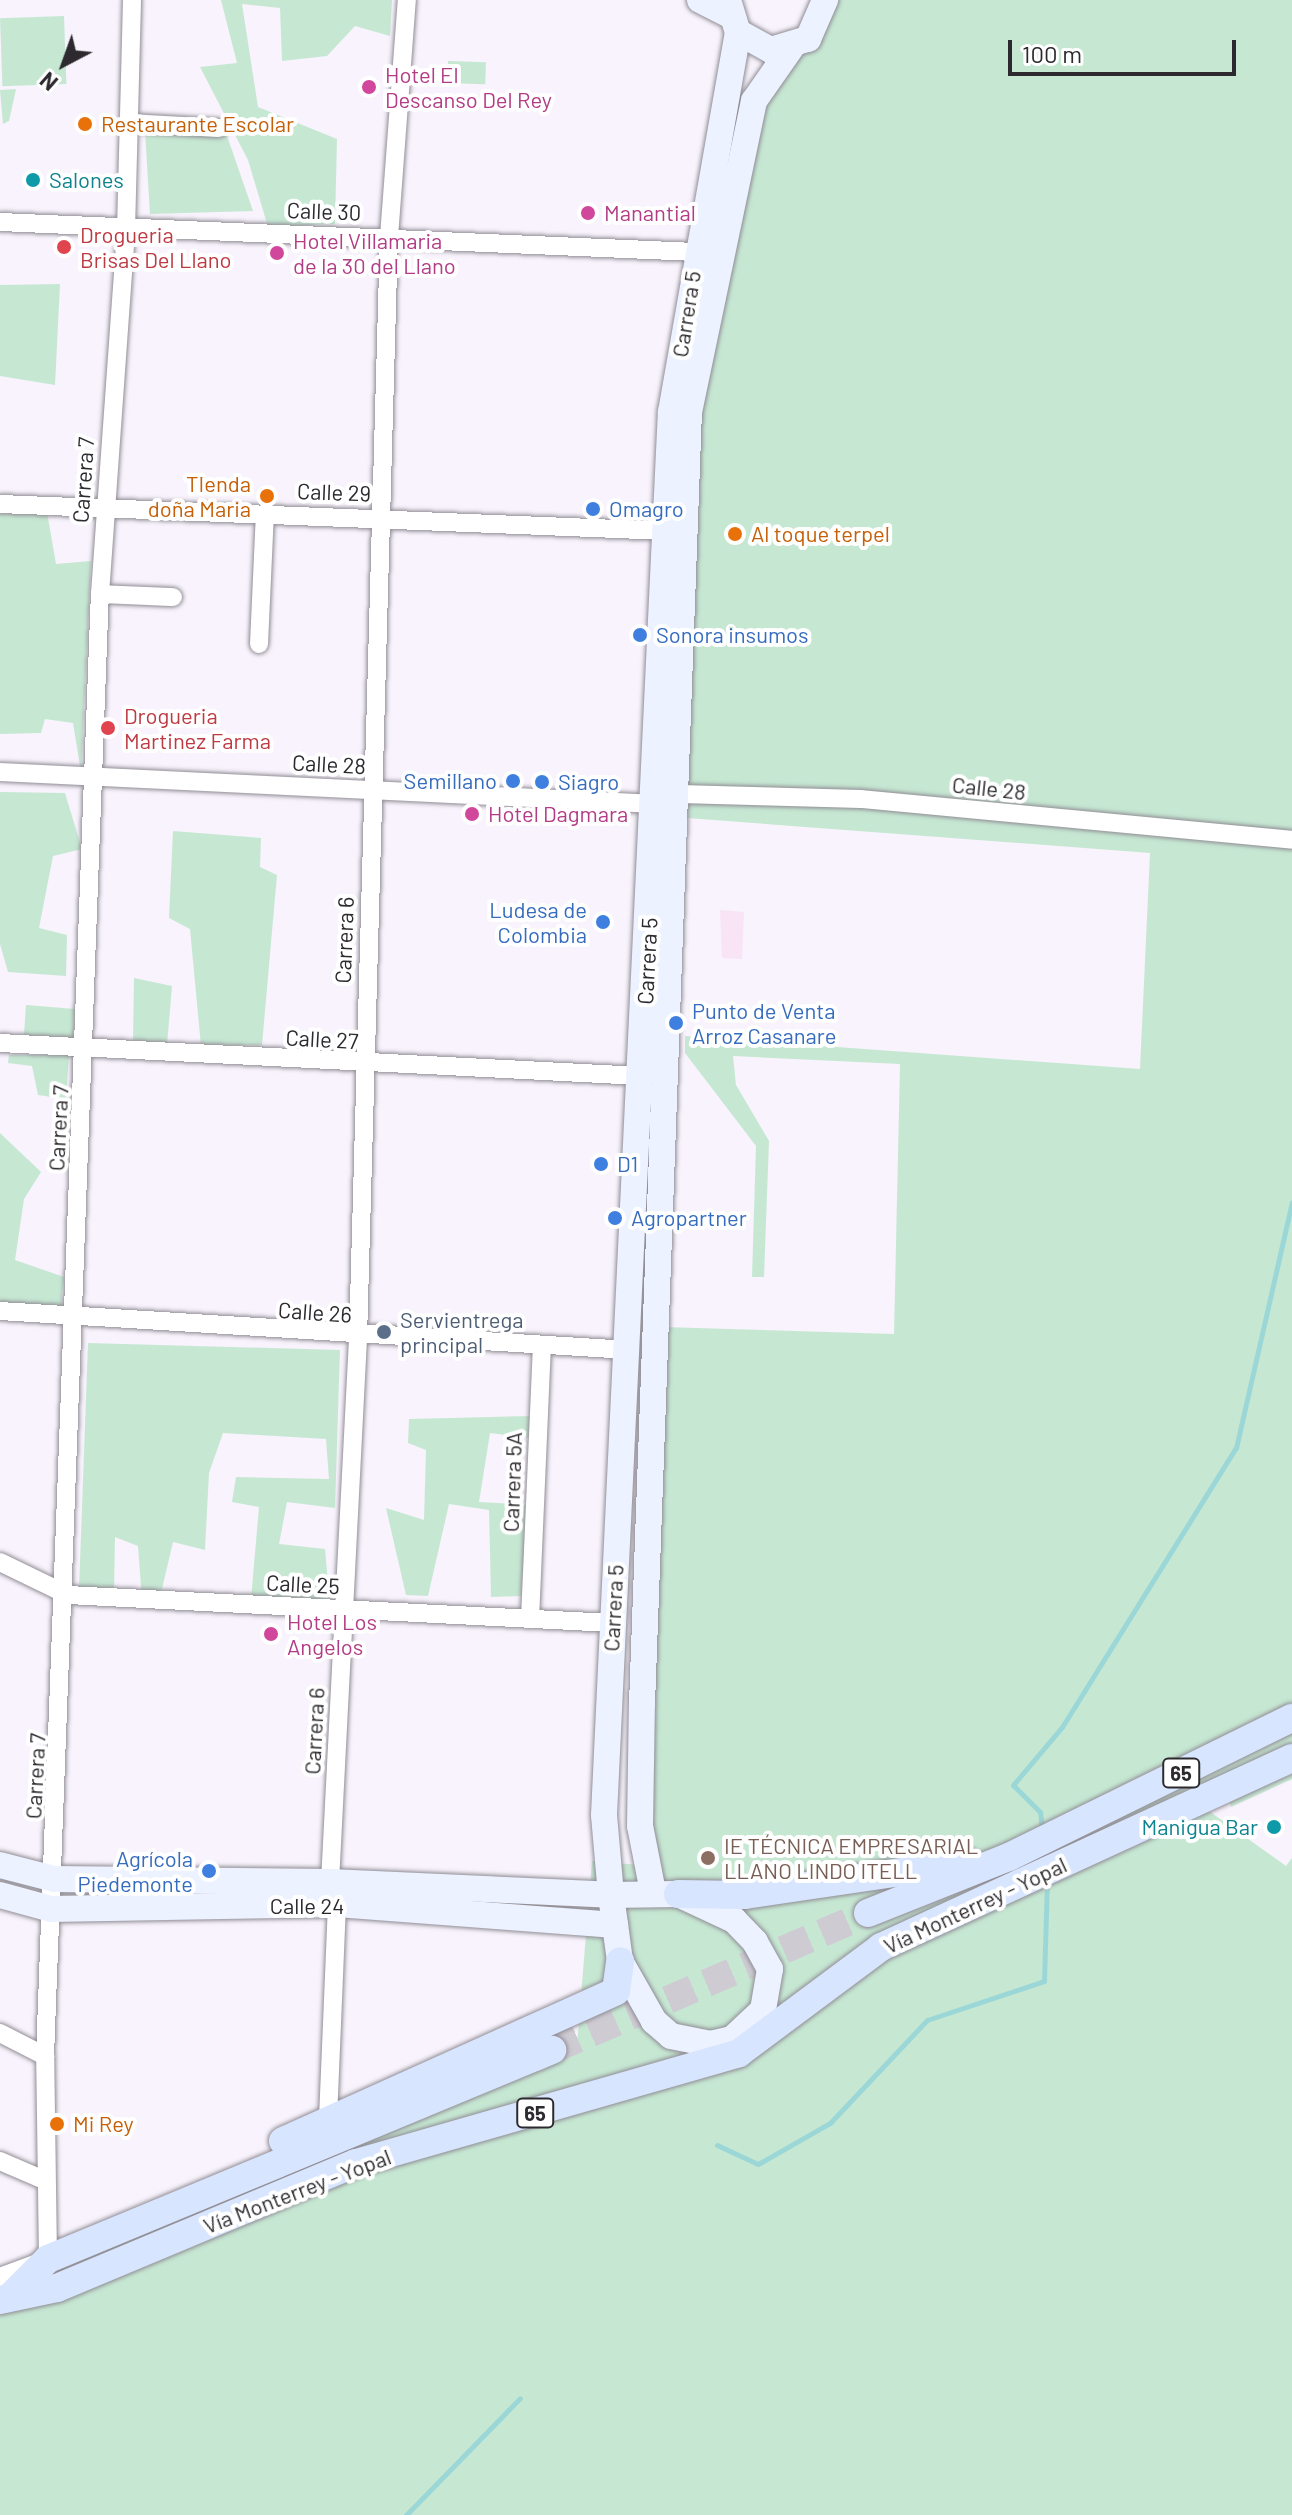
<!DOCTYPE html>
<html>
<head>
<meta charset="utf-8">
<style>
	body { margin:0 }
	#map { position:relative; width:1292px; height:2515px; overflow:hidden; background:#f8f3fc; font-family:Barlow,sans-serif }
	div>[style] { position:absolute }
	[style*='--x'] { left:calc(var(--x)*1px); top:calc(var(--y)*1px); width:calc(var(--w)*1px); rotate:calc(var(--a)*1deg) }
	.commercial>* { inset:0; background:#f8e4f4 }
	.green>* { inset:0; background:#c6e8d3; transform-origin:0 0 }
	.stream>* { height:5px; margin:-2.5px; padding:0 2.5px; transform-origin:2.5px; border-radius:2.5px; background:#9cd7d7 }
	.primary-tunnel>* { height:28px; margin-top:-14px; transform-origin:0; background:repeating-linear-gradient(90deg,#cfcbd3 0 28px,transparent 0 42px) }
	.roads { filter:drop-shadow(0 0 2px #918d95) drop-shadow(0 0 2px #918d95) }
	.street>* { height:18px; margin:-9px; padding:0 9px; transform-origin:9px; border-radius:9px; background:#fff }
	.secondary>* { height:26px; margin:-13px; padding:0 13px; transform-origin:13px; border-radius:13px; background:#ecf2ff }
	.primary>* { height:28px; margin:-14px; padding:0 14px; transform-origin:14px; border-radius:14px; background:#d8e5fe }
	.dots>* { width:22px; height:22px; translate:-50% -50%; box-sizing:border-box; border:4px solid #fff; border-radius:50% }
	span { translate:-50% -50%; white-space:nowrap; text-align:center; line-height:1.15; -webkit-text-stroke:8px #fff; paint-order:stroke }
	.shield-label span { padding:2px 6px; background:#fff; border:2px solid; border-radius:6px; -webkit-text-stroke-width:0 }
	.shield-label { font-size:20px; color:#2c2a2e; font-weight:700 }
	.hotel-label { font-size:22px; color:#b23c85 }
	.left { translate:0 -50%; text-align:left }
	.food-label { font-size:22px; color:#c56008 }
	.right { translate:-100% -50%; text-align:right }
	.culture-label { font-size:22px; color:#0d838f }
	.street-label { font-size:22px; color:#2c2a2e }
	.health-label { font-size:22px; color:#be3a42 }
	.shop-label { font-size:22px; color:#366cbe }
	.service-label { font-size:22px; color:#4e5e75 }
	.education-label { font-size:22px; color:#785e54 }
	.north { position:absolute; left:24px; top:24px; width:80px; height:80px; -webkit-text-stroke:6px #fff; paint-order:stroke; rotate:221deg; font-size:22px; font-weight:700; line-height:32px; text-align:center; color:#2c2a2e }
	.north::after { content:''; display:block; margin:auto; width:28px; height:36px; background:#2c2a2e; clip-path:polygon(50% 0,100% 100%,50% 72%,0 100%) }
	.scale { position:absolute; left:1008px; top:40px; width:228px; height:36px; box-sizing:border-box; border:4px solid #2c2a2e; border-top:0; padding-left:10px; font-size:24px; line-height:28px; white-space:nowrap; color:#2c2a2e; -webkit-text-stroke:6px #fff; paint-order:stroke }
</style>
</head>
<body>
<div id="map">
	<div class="commercial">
		<div style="clip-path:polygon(720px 910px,744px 912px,742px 959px,722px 958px)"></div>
	</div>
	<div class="green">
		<div style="clip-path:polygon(221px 0,392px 0,390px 36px,355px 26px,327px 56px,282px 61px,280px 8px,242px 4px,258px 107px,337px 139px,335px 224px,268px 227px,248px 160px,200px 67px,237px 63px)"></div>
		<div style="clip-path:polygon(832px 0,1292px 0,1292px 1763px,1202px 1806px,1286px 1866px,1292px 1858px,1292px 2515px,0 2515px,0 2295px,577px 2045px,592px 1861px,652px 1866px,646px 1825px,663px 1327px,894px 1334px,900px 1064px,733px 1056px,736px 1085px,769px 1141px,764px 1277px,752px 1277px,756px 1146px,685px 1053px,685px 1036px,1140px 1069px,1150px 853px,687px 818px,692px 466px,759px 103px)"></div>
		<div style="left:64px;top:16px;width:68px;height:64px;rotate:88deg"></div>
		<div style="left:448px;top:61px;width:38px;height:22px;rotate:2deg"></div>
		<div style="clip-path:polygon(16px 89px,9px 121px,3px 124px,0 90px)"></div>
		<div style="clip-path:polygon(145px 131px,226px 133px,253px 211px,150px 214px)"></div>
		<div style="clip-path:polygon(60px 284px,55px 385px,0 376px,0 285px)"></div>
		<div style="clip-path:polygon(47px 512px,56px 564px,91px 561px,81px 772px,73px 723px,45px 719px,41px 733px,0 734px,0 514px)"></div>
		<div style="clip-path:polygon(0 792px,65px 793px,82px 849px,53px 856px,39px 928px,67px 935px,66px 976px,8px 972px,0 944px)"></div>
		<div style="clip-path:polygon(173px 831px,261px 838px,260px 867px,277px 875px,262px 1045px,201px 1046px,190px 929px,169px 918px)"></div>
		<div style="clip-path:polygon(134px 978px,172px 986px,167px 1045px,133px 1043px)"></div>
		<div style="clip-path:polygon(26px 1005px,75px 1009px,73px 1044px,24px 1035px)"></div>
		<div style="clip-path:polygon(9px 1055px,69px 1055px,66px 1099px,38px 1095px,32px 1066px,8px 1063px)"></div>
		<div style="clip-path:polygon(0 1133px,41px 1172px,24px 1199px,15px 1260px,64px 1277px,61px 1306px,0 1303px)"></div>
		<div style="clip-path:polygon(88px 1343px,340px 1350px,335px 1508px,287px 1502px,279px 1544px,325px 1549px,330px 1606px,251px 1599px,259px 1507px,232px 1502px,236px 1477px,329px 1479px,326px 1439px,223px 1433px,209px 1473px,205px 1550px,173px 1542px,162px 1589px,142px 1600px,138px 1546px,115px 1537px,114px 1589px,79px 1589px)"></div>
		<div style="clip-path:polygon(531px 1416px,530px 1438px,490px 1433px,479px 1502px,529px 1505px,521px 1596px,491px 1597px,489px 1510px,449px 1504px,428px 1596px,406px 1595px,386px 1508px,424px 1520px,426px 1450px,408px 1443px,409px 1419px)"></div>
		<div style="clip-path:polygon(1292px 1774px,1292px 1779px,1231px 1807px,1229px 1801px)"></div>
	</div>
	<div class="stream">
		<div style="--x:1042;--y:1830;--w:18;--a:-96"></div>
		<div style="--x:1040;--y:1812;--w:38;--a:-135"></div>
		<div style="--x:1013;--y:1785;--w:76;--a:-49.8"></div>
		<div style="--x:1062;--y:1727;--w:329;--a:-58.1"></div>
		<div style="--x:1236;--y:1448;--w:252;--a:-77.2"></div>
		<div style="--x:717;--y:2145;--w:45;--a:24.9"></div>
		<div style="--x:758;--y:2164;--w:83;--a:-29.7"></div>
		<div style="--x:830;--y:2123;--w:141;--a:-46.7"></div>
		<div style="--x:927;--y:2020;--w:123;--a:-18.4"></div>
		<div style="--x:1044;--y:1981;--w:102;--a:-88.3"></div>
		<div style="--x:406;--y:2515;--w:163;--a:-45.7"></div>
	</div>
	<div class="primary-tunnel">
		<div style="--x:552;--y:2050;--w:344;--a:-23.4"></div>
	</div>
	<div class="roads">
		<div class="street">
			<div style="--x:128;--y:123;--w:91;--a:3.1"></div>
			<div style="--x:0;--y:222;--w:697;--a:2.47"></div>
			<div style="--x:0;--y:504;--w:667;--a:2.32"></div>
			<div style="--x:100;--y:594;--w:73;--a:2.4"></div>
			<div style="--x:259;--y:644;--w:131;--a:-87.4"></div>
			<div style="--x:0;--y:772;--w:657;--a:2.79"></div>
			<div style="--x:680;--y:794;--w:181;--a:1.6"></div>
			<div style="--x:861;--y:799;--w:433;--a:5.4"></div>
			<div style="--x:0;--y:1043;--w:642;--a:2.95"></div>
			<div style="--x:0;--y:1311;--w:629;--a:3.55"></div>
			<div style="--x:0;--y:1562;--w:76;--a:25.9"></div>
			<div style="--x:68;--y:1595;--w:545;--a:2.95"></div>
			<div style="--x:530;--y:1619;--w:273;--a:-87.5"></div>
			<div style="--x:330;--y:1882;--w:545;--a:-87.05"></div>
			<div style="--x:358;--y:1338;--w:1101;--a:-88.39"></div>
			<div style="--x:389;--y:237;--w:238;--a:-85.7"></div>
			<div style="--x:0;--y:2033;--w:51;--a:27.1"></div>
			<div style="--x:328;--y:2119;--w:215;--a:-87.6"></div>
			<div style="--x:0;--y:2161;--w:48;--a:23.4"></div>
			<div style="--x:0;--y:2277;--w:51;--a:-20.6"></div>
			<div style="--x:48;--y:2259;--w:203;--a:-90.8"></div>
			<div style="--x:45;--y:2056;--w:1463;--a:-87.85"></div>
			<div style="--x:100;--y:594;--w:365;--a:-85.9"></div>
			<div style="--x:126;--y:230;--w:230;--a:-88.5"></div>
		</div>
		<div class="secondary">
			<div style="--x:700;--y:0;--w:33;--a:27"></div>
			<div style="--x:728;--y:0;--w:34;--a:73"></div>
			<div style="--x:738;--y:32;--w:38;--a:29"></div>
			<div style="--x:771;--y:50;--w:39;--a:-17"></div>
			<div style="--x:808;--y:39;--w:43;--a:-66.4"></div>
			<div style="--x:0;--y:1865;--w:56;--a:14.5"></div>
			<div style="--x:54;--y:1879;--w:276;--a:0.6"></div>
			<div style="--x:330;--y:1882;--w:281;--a:2.6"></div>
			<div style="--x:611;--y:1895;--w:67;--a:-0.9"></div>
			<div style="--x:678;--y:1894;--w:62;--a:24.9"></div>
			<div style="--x:734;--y:1920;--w:30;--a:46"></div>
			<div style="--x:755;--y:1942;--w:31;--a:61"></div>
			<div style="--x:770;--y:1969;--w:42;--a:99.7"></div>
			<div style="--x:763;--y:2010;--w:42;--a:136.9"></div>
			<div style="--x:732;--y:2039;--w:22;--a:167"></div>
			<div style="--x:711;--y:2044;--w:41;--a:-168.7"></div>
			<div style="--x:671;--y:2036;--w:23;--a:-139"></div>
			<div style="--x:654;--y:2021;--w:69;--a:-119.5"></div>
			<div style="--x:620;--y:1961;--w:67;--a:-97.8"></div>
			<div style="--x:611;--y:1895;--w:80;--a:-95"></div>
			<div style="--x:604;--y:1815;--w:1405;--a:-87.27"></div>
			<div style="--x:671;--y:412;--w:386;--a:-80"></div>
			<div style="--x:653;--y:1892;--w:67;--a:-101.1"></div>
			<div style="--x:640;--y:1826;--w:122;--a:-89.1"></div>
			<div style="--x:642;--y:1704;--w:1293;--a:-87.92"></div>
			<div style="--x:689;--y:412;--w:318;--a:-78.2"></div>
			<div style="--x:754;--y:101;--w:65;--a:-55.1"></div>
			<div style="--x:0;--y:1895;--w:53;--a:15.4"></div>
			<div style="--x:51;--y:1909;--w:286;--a:-1"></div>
			<div style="--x:337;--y:1904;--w:279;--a:4.3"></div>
		</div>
		<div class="primary">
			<div style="--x:678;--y:1894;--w:67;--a:0.9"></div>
			<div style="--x:745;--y:1895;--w:225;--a:-8.4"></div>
			<div style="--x:868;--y:1913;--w:152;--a:-21.7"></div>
			<div style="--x:1009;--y:1857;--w:315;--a:-26.2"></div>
			<div style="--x:283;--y:2141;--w:365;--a:-24.2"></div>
			<div style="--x:616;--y:1991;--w:30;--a:-82"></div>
			<div style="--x:12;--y:2295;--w:51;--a:-45"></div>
			<div style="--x:48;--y:2259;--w:546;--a:-22.52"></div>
			<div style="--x:0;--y:2300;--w:58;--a:-11.9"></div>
			<div style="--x:57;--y:2288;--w:324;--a:-22.7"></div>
			<div style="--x:356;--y:2163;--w:398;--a:-16"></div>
			<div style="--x:739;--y:2053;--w:177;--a:-36.7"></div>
			<div style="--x:881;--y:1947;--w:452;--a:-24.7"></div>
		</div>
	</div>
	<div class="dots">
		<div style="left:369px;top:87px;background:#d1479c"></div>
		<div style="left:85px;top:124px;background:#e8710a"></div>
		<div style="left:33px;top:180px;background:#0f9aa8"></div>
		<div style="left:588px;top:213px;background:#d1479c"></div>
		<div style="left:64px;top:247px;background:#e0444e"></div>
		<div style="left:277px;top:253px;background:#d1479c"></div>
		<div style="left:267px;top:496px;background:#e8710a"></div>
		<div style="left:593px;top:509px;background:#3f7fe0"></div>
		<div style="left:735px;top:534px;background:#e8710a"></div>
		<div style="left:640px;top:635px;background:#3f7fe0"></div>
		<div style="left:108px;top:728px;background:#e0444e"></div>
		<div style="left:513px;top:781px;background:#3f7fe0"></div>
		<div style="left:542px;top:782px;background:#3f7fe0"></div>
		<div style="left:472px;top:814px;background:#d1479c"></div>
		<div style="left:603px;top:922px;background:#3f7fe0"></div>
		<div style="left:676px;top:1023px;background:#3f7fe0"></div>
		<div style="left:601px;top:1164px;background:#3f7fe0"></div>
		<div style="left:615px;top:1218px;background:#3f7fe0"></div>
		<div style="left:384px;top:1332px;background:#5c6f8a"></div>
		<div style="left:271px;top:1634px;background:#d1479c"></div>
		<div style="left:1274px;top:1827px;background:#0f9aa8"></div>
		<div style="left:708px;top:1858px;background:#8d6e63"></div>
		<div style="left:209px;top:1871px;background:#3f7fe0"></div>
		<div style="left:57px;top:2124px;background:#e8710a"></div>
	</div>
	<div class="shield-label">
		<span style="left:1181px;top:1773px">65</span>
		<span style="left:535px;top:2113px">65</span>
	</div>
	<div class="hotel-label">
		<span class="left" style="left:385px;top:87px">Hotel El<br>Descanso Del Rey</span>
		<span class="left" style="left:604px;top:213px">Manantial</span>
		<span class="left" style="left:293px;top:253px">Hotel Villamaria<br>de la 30 del Llano</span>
		<span class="left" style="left:488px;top:814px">Hotel Dagmara</span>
		<span class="left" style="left:287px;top:1634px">Hotel Los<br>Angelos</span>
	</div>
	<div class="food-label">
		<span class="left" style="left:101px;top:124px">Restaurante Escolar</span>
		<span class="right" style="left:251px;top:496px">TIenda<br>doña Maria</span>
		<span class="left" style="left:751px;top:534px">Al toque terpel</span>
		<span class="left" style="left:73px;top:2124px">Mi Rey</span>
	</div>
	<div class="culture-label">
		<span class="left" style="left:49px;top:180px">Salones</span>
		<span class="right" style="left:1258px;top:1827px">Manigua Bar</span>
	</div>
	<div class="street-label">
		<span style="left:324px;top:211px;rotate:2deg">Calle 30</span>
		<span style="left:686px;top:314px;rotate:-81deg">Carrera 5</span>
		<span style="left:83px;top:480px;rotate:-86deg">Carrera 7</span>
		<span style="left:334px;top:492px;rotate:2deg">Calle 29</span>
		<span style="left:329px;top:764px;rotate:3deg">Calle 28</span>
		<span style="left:989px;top:788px;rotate:6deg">Calle 28</span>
		<span style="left:344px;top:940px;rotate:-88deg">Carrera 6</span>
		<span style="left:647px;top:961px;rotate:-87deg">Carrera 5</span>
		<span style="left:322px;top:1039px;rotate:3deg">Calle 27</span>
		<span style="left:58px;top:1128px;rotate:-87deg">Carrera 7</span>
		<span style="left:315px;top:1312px;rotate:4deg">Calle 26</span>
		<span style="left:512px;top:1482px;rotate:-88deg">Carrera 5A</span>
		<span style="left:303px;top:1584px;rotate:3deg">Calle 25</span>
		<span style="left:613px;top:1608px;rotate:-87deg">Carrera 5</span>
		<span style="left:314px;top:1731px;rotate:-87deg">Carrera 6</span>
		<span style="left:35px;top:1776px;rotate:-87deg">Carrera 7</span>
		<span style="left:975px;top:1905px;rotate:-25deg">Vía Monterrey - Yopal</span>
		<span style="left:307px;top:1906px">Calle 24</span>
		<span style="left:297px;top:2191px;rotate:-21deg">Vía Monterrey - Yopal</span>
	</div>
	<div class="health-label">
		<span class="left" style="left:80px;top:247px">Drogueria<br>Brisas Del Llano</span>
		<span class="left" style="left:124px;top:728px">Drogueria<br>Martinez Farma</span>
	</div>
	<div class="shop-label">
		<span class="left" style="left:609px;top:509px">Omagro</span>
		<span class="left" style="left:656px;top:635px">Sonora insumos</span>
		<span class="right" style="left:497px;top:781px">Semillano</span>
		<span class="left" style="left:558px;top:782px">Siagro</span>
		<span class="right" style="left:587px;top:922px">Ludesa de<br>Colombia</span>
		<span class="left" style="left:692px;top:1023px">Punto de Venta<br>Arroz Casanare</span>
		<span class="left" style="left:617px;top:1164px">D1</span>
		<span class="left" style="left:631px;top:1218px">Agropartner</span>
		<span class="right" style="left:193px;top:1871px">Agrícola<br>Piedemonte</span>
	</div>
	<div class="service-label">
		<span class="left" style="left:400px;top:1332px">Servientrega<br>principal</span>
	</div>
	<div class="education-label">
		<span class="left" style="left:724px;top:1858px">IE TÉCNICA EMPRESARIAL<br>LLANO LINDO ITELL</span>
	</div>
	<div class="north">N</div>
	<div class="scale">100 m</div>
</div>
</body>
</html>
